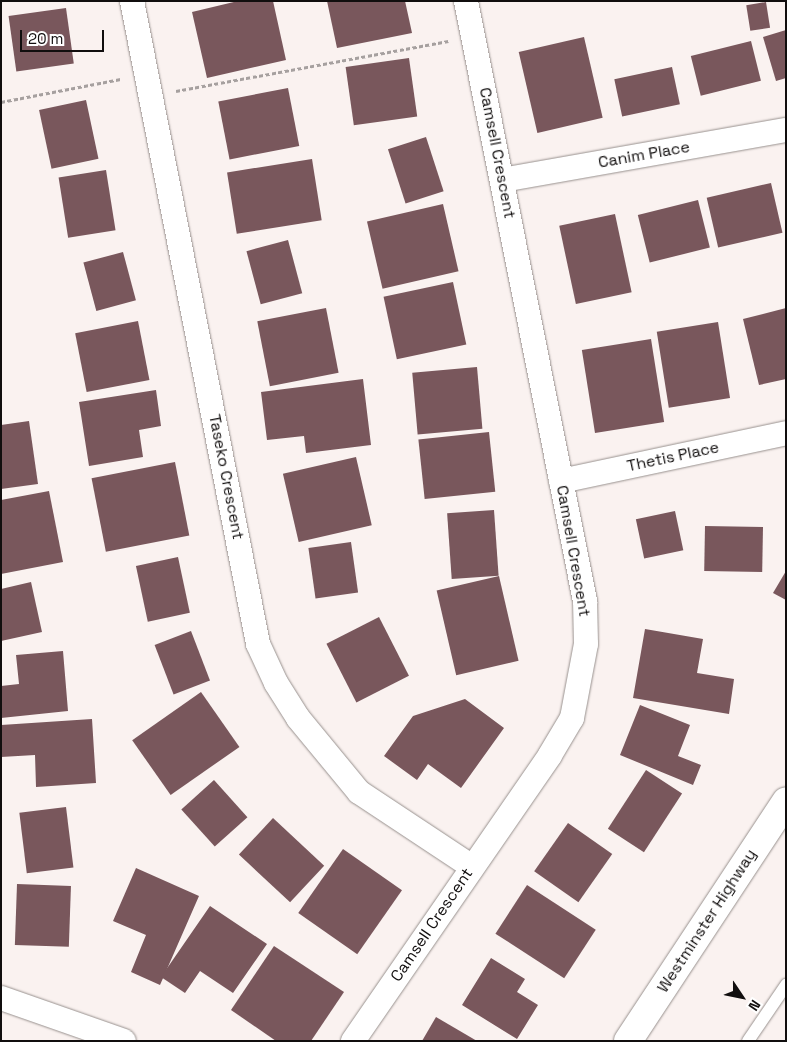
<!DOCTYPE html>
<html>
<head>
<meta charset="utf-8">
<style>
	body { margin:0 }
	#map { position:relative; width:787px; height:1042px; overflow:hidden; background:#faf2f0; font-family:"Space Grotesk",sans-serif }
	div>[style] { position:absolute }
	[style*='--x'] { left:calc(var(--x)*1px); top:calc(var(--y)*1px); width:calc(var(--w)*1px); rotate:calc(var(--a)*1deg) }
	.building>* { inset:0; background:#79575c; transform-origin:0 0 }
	.path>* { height:3px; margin-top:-1.5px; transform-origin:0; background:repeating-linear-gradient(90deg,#a6a09f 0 4px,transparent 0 6.5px) }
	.roads { filter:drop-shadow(0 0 1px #98918e) drop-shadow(0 0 1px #98918e) }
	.lane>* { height:12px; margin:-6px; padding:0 6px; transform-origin:6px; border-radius:6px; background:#fff }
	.street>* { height:24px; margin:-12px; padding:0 12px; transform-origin:12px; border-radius:12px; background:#fff }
	.secondary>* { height:28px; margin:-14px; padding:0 14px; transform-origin:14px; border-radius:14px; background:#fff }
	span { translate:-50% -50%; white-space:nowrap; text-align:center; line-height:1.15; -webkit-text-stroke:4px #fff; paint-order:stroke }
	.street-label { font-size:16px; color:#110e0e }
	.frame { position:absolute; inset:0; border:2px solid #110e0e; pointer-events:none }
	.north { position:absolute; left:717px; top:972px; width:50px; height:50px; -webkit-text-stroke:4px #fff; paint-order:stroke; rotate:124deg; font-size:14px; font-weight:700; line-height:20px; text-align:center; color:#110e0e }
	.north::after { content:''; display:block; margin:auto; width:18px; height:22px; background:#110e0e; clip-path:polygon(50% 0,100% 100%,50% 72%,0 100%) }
	.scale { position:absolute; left:20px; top:30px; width:84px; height:22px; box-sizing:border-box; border:2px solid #110e0e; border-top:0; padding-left:6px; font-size:15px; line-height:18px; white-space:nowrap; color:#110e0e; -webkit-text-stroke:4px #fff; paint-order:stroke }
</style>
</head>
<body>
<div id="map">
	<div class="building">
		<div style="clip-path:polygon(238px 1px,273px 1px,286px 60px,207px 78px,192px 12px)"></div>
		<div style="clip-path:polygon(327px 1px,405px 1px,412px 33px,337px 48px)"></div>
		<div style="left:766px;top:2px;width:26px;height:20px;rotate:81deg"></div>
		<div style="left:66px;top:8px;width:56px;height:58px;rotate:82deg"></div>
		<div style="clip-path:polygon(786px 30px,786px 78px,776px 81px,763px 37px)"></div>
		<div style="left:584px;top:37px;width:83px;height:67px;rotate:77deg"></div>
		<div style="left:751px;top:41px;width:41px;height:62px;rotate:76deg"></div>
		<div style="left:409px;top:58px;width:59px;height:64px;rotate:82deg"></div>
		<div style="left:672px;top:67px;width:38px;height:59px;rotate:78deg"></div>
		<div style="left:288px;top:88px;width:59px;height:71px;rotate:79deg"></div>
		<div style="left:86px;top:100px;width:60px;height:48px;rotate:78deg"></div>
		<div style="left:426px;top:137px;width:57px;height:40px;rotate:72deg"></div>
		<div style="left:312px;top:159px;width:62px;height:86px;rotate:81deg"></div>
		<div style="left:106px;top:170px;width:61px;height:48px;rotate:81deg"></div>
		<div style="left:771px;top:183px;width:51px;height:66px;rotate:77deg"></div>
		<div style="left:698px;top:200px;width:49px;height:62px;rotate:76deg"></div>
		<div style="left:443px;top:204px;width:69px;height:78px;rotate:77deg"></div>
		<div style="left:615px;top:214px;width:80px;height:57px;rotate:78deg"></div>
		<div style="left:288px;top:240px;width:55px;height:43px;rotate:75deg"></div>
		<div style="left:123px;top:252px;width:50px;height:41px;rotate:75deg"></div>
		<div style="left:453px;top:282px;width:64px;height:71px;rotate:78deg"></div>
		<div style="left:326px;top:308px;width:66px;height:70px;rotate:79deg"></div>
		<div style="clip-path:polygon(786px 308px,786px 379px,759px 385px,743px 319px)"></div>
		<div style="left:138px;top:321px;width:60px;height:64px;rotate:79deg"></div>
		<div style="left:718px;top:322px;width:77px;height:62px;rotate:81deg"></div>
		<div style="left:651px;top:339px;width:84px;height:70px;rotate:81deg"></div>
		<div style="left:477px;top:367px;width:62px;height:65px;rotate:85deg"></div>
		<div style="clip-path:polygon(363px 379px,371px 445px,306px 453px,304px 436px,267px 440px,261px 392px)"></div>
		<div style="clip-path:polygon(156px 390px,161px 426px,139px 430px,143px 457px,89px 466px,79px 402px)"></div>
		<div style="clip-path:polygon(29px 421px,38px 484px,1px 489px,1px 425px)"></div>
		<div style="left:489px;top:432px;width:60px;height:71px;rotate:84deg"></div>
		<div style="left:356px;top:457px;width:70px;height:75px;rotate:77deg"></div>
		<div style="left:175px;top:462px;width:75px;height:85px;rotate:79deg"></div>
		<div style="clip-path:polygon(49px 491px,63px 562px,1px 574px,1px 500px)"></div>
		<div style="left:494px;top:510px;width:66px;height:47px;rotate:86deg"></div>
		<div style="left:675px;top:511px;width:40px;height:40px;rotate:78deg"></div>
		<div style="left:705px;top:526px;width:58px;height:45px;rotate:1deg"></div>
		<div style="left:351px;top:542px;width:51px;height:43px;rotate:82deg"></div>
		<div style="left:178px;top:557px;width:57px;height:43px;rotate:78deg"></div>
		<div style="clip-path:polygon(786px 571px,786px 600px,773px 593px)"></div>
		<div style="left:499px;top:576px;width:87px;height:64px;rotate:77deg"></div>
		<div style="clip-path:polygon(31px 582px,42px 632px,1px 641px,1px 589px)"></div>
		<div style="left:379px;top:617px;width:66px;height:59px;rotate:63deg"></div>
		<div style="clip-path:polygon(645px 629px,703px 639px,697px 673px,734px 679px,729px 714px,633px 698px)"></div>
		<div style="left:191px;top:631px;width:53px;height:39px;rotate:69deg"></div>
		<div style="clip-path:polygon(63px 651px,68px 711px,1px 718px,1px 686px,19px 684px,16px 655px)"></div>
		<div style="left:201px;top:692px;width:67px;height:84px;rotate:55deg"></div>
		<div style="clip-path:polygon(465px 699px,504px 728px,461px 788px,428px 764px,417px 780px,384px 756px,413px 716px)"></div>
		<div style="clip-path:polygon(640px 705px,690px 725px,678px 756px,701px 765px,693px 785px,620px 755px)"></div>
		<div style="clip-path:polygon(92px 719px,96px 783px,36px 787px,35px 755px,1px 757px,1px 725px)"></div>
		<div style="left:646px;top:770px;width:43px;height:70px;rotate:33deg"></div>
		<div style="left:214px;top:780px;width:50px;height:44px;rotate:48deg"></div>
		<div style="left:66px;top:807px;width:61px;height:47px;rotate:83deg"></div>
		<div style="left:273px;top:818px;width:70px;height:50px;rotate:43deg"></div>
		<div style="left:568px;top:823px;width:54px;height:59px;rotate:35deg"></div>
		<div style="left:343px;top:849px;width:72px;height:78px;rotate:35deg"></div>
		<div style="clip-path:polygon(136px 868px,199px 896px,160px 985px,131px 972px,146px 935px,113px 921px)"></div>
		<div style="left:17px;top:884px;width:54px;height:61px;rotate:2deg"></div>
		<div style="left:527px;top:885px;width:82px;height:58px;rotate:33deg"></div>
		<div style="clip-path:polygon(210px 906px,267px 944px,233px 993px,200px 971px,185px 993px,161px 977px)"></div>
		<div style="clip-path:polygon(274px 946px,344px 992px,311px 1041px,276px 1041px,231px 1010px)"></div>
		<div style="clip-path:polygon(491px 958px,525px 979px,517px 992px,538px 1005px,517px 1039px,462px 1005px)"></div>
		<div style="clip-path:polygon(436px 1017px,477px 1041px,422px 1041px)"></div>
	</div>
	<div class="path">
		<div style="--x:176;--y:91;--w:277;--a:-10.4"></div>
		<div style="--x:1;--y:102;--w:122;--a:-10.9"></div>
	</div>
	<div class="roads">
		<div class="lane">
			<div style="--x:748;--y:1041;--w:68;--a:-55.8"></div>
		</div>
		<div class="street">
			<div style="--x:132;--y:1;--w:655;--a:78.91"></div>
			<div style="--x:258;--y:644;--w:43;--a:65.2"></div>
			<div style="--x:276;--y:683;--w:41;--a:57.8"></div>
			<div style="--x:298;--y:718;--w:96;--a:50.5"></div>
			<div style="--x:359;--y:792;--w:134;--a:33.5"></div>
			<div style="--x:502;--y:180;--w:288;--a:-10"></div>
			<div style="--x:561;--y:481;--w:230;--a:-12"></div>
			<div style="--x:1;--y:998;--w:130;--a:19.3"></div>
			<div style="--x:353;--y:1041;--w:347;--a:-55.4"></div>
			<div style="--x:550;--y:755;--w:43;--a:-59.3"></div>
			<div style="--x:572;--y:718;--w:75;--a:-79.3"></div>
			<div style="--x:586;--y:644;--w:43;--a:-91.3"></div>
			<div style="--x:585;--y:601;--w:612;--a:-101.22"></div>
		</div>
		<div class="secondary">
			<div style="--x:628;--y:1041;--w:287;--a:-56.6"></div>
		</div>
	</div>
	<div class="street-label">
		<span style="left:497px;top:153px;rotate:79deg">Camsell Crescent</span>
		<span style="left:644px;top:155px;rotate:-10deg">Canim Place</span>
		<span style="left:673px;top:457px;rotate:-12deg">Thetis Place</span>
		<span style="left:226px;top:477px;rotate:79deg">Taseko Crescent</span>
		<span style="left:573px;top:551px;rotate:80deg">Camsell Crescent</span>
		<span style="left:707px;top:921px;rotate:-57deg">Westminster Highway</span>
		<span style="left:432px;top:925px;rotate:-56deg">Camsell Crescent</span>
	</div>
	<div class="frame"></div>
	<div class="north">N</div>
	<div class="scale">20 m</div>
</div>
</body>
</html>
